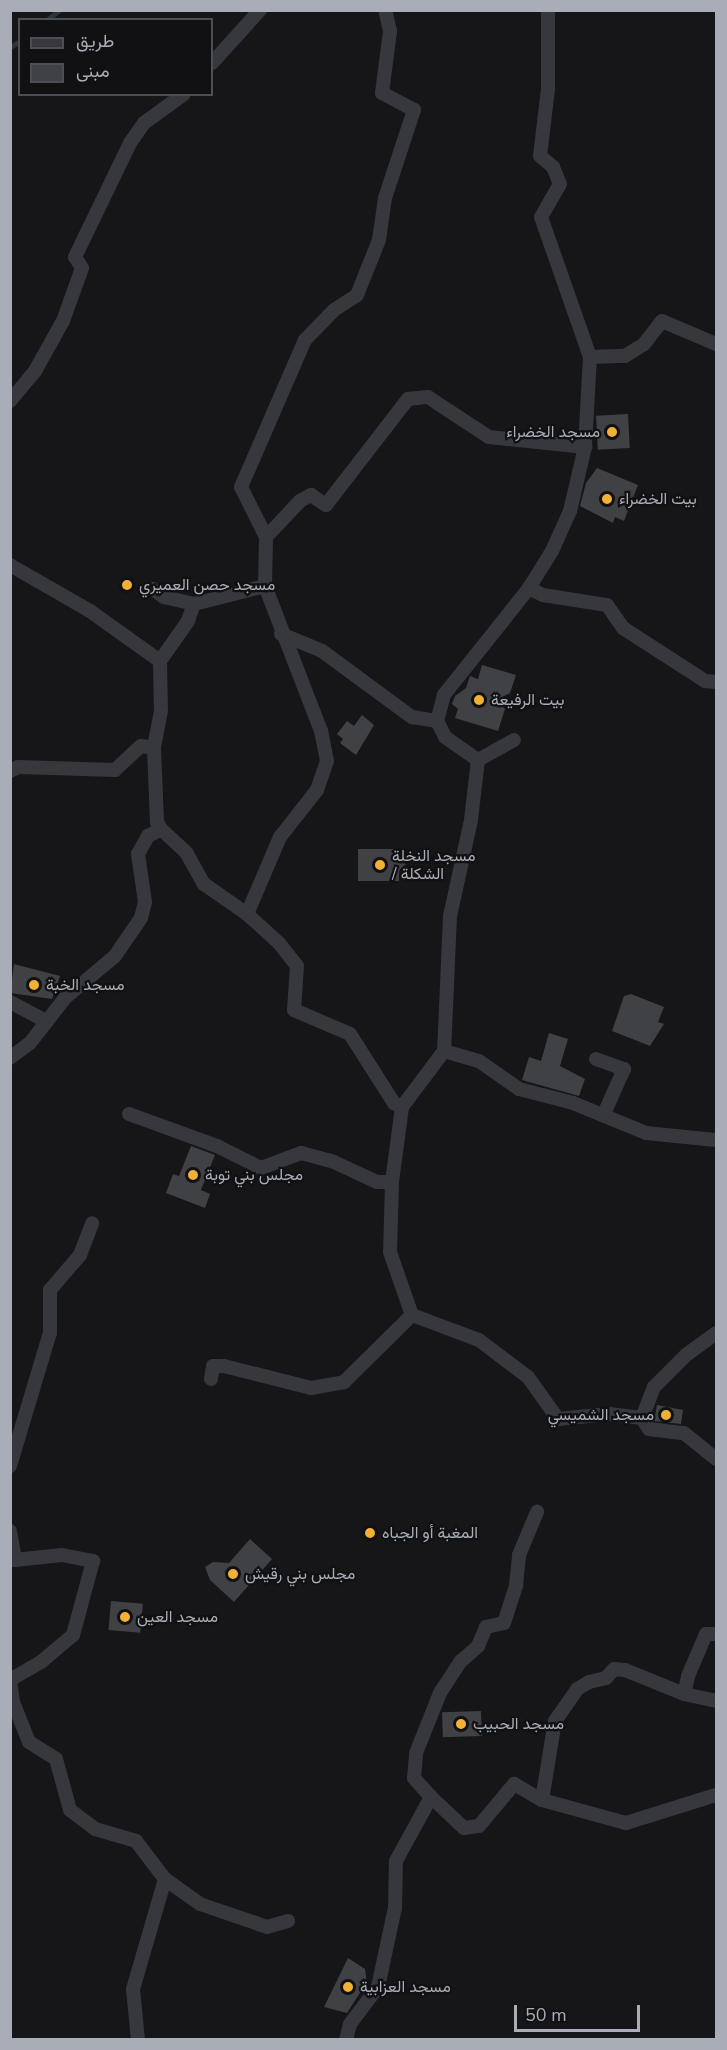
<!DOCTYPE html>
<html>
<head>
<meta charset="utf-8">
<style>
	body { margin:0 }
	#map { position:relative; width:727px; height:2050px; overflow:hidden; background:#161618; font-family:"Nunito Sans",Vazirmatn,sans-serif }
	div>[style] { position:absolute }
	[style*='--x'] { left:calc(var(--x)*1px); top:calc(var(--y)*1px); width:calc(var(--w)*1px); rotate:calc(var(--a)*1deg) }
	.stream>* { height:5px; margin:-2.5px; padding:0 2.5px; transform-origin:2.5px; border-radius:2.5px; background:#2c353c }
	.building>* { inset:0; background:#404145; transform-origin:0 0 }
	.minor>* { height:14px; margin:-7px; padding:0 7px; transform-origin:7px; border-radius:7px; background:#37383d }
	.dots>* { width:16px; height:16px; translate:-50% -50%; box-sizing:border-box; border:3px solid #111113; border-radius:50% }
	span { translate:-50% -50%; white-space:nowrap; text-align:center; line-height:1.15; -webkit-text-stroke:4.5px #111113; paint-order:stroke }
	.poi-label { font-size:16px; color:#a8adb8 }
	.right { translate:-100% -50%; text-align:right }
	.left { translate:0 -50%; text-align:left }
	.frame { position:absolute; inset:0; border:12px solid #a8adb8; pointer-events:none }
	.legend { position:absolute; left:18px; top:18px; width:195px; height:78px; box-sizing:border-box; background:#111113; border:2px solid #4d4f55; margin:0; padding:8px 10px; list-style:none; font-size:18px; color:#a8adb8 }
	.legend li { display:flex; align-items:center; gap:12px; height:30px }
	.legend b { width:30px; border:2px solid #4d4f55 }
	.scale { position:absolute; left:514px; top:2005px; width:126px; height:27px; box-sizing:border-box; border:3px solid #a8adb8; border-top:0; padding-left:8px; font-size:18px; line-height:21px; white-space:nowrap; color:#a8adb8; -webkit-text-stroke:4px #111113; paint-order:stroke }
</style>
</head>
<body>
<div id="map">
	<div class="stream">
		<div style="--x:47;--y:20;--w:16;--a:-40"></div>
		<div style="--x:10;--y:47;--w:12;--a:-31"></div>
	</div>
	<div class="building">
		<div style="left:628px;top:414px;width:34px;height:32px;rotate:87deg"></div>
		<div style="clip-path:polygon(597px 468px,638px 485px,624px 521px,615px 517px,613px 523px,580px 506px,586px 483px)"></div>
		<div style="clip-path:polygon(482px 665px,516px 675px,510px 693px,496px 700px,505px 709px,498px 731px,455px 718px,458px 709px,452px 704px,455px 696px,466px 688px,470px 676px,478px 679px)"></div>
		<div style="clip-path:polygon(362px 715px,374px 725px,356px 755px,340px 743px,343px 739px,337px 734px,347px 721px,354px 726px)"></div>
		<div style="clip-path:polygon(358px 849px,398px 849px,398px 859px,406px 864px,399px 871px,399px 881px,358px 881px)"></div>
		<div style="clip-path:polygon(14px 964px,60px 976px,52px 999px,10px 993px)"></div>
		<div style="clip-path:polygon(631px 994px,664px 1007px,658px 1022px,664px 1024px,650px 1046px,612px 1031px,624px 996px)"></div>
		<div style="clip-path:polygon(549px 1033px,568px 1039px,560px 1066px,585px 1079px,579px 1096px,522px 1080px,529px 1057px,541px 1061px)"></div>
		<div style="clip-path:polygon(191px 1146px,215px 1155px,201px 1190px,210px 1194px,205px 1208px,166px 1193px,173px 1174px,179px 1176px)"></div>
		<div style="clip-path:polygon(657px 1405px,683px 1410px,681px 1424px,654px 1421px)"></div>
		<div style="clip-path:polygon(250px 1539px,272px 1559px,234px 1602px,210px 1580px,205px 1567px,213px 1562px,229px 1563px)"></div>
		<div style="left:111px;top:1601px;width:32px;height:29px;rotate:5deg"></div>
		<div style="left:481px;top:1711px;width:25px;height:39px;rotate:88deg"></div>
		<div style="clip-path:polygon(348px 1958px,365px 1969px,367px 1982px,347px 2013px,324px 2007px)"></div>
	</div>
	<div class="minor">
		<div style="--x:548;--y:10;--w:79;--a:90"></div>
		<div style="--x:548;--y:89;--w:67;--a:96.8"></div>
		<div style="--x:540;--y:156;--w:17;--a:40"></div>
		<div style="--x:553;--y:167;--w:18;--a:68"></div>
		<div style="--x:560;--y:184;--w:38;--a:120"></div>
		<div style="--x:541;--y:217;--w:148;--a:70.7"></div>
		<div style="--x:590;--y:357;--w:90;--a:93.2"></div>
		<div style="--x:585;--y:447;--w:66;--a:103.2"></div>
		<div style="--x:570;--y:511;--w:44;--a:114.2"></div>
		<div style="--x:552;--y:551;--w:44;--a:121.9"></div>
		<div style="--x:529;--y:588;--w:137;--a:128.5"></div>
		<div style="--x:444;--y:695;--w:27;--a:105"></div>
		<div style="--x:437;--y:721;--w:18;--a:63"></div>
		<div style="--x:445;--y:737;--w:40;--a:34.9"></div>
		<div style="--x:478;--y:760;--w:60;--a:96.7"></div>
		<div style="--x:471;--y:820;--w:98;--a:102.3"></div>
		<div style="--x:450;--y:916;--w:135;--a:92.5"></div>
		<div style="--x:444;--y:1051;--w:36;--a:16"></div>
		<div style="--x:479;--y:1061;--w:49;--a:35"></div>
		<div style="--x:519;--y:1089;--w:56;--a:14.5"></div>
		<div style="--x:573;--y:1103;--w:79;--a:22.3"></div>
		<div style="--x:646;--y:1133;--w:70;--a:5.7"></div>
		<div style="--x:212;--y:63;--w:72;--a:-47.8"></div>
		<div style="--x:590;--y:357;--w:35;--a:-2"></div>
		<div style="--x:625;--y:356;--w:22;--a:-32"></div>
		<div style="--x:644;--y:344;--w:29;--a:-52"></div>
		<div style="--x:662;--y:321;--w:59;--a:23.1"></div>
		<div style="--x:10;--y:401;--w:39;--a:-50"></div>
		<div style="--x:35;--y:371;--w:57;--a:-60.8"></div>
		<div style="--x:63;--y:321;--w:56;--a:-70.3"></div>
		<div style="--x:82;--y:268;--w:13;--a:-122"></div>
		<div style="--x:75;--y:257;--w:127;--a:-64.2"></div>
		<div style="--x:130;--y:143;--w:24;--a:-55"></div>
		<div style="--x:144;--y:123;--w:49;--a:-35.9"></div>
		<div style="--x:266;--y:537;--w:50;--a:-46.6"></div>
		<div style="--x:300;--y:501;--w:13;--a:-29"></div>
		<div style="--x:311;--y:495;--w:18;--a:34"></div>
		<div style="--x:326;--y:505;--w:134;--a:-52.3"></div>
		<div style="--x:408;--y:399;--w:20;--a:-6"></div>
		<div style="--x:428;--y:397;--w:73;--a:33.3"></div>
		<div style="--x:489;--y:437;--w:97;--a:5.9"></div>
		<div style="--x:10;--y:565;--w:92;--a:29.9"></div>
		<div style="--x:90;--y:611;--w:86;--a:35.5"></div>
		<div style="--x:160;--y:661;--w:50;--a:88.9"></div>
		<div style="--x:161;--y:711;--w:38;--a:101"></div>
		<div style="--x:529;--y:588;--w:16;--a:27"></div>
		<div style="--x:543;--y:595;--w:65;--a:8.9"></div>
		<div style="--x:607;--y:605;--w:28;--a:55"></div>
		<div style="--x:623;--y:628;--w:98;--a:32.9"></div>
		<div style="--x:705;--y:681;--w:11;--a:5"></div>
		<div style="--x:153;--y:589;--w:14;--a:36"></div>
		<div style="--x:164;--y:597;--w:31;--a:13"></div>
		<div style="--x:281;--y:634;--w:44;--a:22.5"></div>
		<div style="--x:322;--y:651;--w:112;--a:36.3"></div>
		<div style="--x:412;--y:717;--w:25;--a:9"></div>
		<div style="--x:160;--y:661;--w:49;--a:-55"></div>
		<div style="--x:188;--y:621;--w:18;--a:-71"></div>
		<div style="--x:194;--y:604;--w:73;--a:-14.2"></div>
		<div style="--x:478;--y:760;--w:41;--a:-29.1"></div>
		<div style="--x:10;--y:771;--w:9;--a:-27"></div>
		<div style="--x:18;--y:767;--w:97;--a:1.8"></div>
		<div style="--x:115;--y:770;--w:35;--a:-43"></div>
		<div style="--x:141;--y:746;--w:13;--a:9"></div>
		<div style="--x:154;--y:748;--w:74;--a:87.7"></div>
		<div style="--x:157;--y:822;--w:8;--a:60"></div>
		<div style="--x:247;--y:914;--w:84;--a:-66.8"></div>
		<div style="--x:280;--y:837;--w:60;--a:-51.8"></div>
		<div style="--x:317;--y:790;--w:31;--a:-71"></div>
		<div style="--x:327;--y:761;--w:31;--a:-101"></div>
		<div style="--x:321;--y:731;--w:155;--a:-111.1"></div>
		<div style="--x:265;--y:586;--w:49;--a:-88.8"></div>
		<div style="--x:266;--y:537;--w:56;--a:-116.6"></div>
		<div style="--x:241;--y:487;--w:160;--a:-66.5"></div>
		<div style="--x:305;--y:340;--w:42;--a:-46"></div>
		<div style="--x:334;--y:310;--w:27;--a:-33"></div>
		<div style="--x:357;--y:295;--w:59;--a:-68.2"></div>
		<div style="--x:379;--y:240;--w:42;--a:-81.9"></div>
		<div style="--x:385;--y:198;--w:93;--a:-71.8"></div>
		<div style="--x:414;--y:110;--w:36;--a:-152"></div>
		<div style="--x:382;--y:93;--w:63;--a:-82.6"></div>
		<div style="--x:390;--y:31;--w:22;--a:-103"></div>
		<div style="--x:10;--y:1002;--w:40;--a:28"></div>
		<div style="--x:444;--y:1051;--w:70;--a:126.9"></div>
		<div style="--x:402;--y:1107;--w:76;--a:97.6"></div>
		<div style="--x:392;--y:1182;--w:70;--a:91.6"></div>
		<div style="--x:390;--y:1252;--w:67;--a:70.8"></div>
		<div style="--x:412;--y:1315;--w:72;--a:20.5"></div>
		<div style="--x:479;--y:1340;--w:61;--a:37.1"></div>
		<div style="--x:528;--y:1377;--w:52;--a:54.5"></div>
		<div style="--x:558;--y:1419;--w:51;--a:-5.6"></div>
		<div style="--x:609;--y:1414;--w:33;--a:7"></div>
		<div style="--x:642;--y:1418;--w:33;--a:-69"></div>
		<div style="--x:654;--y:1387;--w:45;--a:-45"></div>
		<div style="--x:686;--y:1355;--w:37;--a:-36"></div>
		<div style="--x:10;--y:1058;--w:25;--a:-37"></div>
		<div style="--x:30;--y:1043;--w:57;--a:-52.1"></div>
		<div style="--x:65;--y:998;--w:65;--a:-40"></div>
		<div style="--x:115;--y:956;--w:46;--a:-55.6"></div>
		<div style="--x:141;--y:918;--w:16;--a:-76"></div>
		<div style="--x:145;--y:902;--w:49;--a:-98.3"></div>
		<div style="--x:138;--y:854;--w:21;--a:-61"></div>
		<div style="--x:148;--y:836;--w:15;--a:-28"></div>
		<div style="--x:161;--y:829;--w:34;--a:43"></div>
		<div style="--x:186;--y:852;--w:37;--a:61"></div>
		<div style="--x:204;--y:884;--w:52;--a:34.9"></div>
		<div style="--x:247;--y:914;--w:43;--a:42.2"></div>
		<div style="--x:279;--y:943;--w:29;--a:52"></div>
		<div style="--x:297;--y:966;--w:44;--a:93.9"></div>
		<div style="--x:294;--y:1010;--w:61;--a:23.2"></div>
		<div style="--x:350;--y:1034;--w:82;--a:57.5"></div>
		<div style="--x:394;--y:1103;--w:9;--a:27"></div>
		<div style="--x:596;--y:1059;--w:30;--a:20"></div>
		<div style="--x:624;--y:1069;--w:51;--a:114.1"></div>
		<div style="--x:129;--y:1114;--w:94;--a:20"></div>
		<div style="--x:217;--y:1146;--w:49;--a:26.6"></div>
		<div style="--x:261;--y:1168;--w:43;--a:-20.6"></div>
		<div style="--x:301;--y:1153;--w:34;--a:15"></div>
		<div style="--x:334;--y:1162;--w:47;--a:24.9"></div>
		<div style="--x:377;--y:1182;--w:15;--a:0"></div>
		<div style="--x:211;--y:1379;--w:13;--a:-81"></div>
		<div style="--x:213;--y:1366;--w:11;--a:0"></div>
		<div style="--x:224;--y:1366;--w:90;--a:14.2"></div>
		<div style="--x:311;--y:1388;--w:34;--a:-10"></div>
		<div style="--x:344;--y:1382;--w:95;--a:-44.6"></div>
		<div style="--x:642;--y:1418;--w:13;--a:58"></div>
		<div style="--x:649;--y:1429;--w:35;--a:7"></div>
		<div style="--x:684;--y:1433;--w:41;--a:39.1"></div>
		<div style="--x:10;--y:1466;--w:139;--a:-73.3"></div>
		<div style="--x:50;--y:1333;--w:43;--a:-90"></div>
		<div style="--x:50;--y:1290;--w:46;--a:-49.4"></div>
		<div style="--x:80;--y:1255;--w:34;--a:-69"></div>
		<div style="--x:10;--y:1531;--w:29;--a:80"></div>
		<div style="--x:15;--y:1560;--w:47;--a:-6.1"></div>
		<div style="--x:62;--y:1555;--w:32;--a:11"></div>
		<div style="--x:93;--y:1561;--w:77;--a:105.1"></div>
		<div style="--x:73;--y:1635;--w:42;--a:139.8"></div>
		<div style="--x:41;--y:1662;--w:36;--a:150"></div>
		<div style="--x:10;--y:1681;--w:21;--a:82"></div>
		<div style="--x:13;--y:1702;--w:43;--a:68.2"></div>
		<div style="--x:29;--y:1742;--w:32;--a:32"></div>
		<div style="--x:56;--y:1759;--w:53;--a:74.6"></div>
		<div style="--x:70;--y:1810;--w:31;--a:37"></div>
		<div style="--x:95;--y:1829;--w:43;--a:16.3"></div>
		<div style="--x:136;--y:1841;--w:48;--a:52.7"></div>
		<div style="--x:165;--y:1879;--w:115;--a:106.2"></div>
		<div style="--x:133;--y:1989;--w:51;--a:84.4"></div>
		<div style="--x:684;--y:1694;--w:18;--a:-77"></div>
		<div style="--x:688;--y:1676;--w:46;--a:-66.8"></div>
		<div style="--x:706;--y:1634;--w:10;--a:0"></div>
		<div style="--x:431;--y:1797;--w:45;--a:43.2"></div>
		<div style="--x:464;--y:1828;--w:15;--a:-8"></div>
		<div style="--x:479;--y:1826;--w:55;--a:-50.2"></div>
		<div style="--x:514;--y:1784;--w:32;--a:30"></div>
		<div style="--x:542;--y:1800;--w:87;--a:15.3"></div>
		<div style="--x:626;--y:1823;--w:94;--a:-17.3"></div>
		<div style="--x:542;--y:1800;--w:80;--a:-80.7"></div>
		<div style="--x:555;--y:1721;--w:39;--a:-55"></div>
		<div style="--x:577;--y:1689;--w:14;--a:-30"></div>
		<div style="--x:589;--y:1682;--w:17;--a:-13"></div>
		<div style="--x:606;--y:1678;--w:12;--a:-48"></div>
		<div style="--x:614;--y:1669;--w:11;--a:5"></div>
		<div style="--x:625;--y:1670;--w:64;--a:22.1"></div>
		<div style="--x:684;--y:1694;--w:33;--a:12"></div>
		<div style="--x:165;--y:1879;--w:43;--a:35.5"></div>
		<div style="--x:200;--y:1904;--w:71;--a:18.9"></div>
		<div style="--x:267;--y:1927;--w:22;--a:-16"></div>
		<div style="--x:346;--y:2040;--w:16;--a:-76"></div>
		<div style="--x:350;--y:2024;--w:46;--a:-52.9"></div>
		<div style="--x:378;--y:1987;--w:81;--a:-77.9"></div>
		<div style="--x:395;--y:1908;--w:47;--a:-88.8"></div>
		<div style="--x:396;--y:1861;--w:73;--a:-61.3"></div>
		<div style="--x:431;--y:1797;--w:25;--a:-132"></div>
		<div style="--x:414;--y:1778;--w:25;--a:-85"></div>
		<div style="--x:416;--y:1753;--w:65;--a:-68.2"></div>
		<div style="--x:440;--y:1693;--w:38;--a:-57"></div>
		<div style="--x:461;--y:1661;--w:23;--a:-41"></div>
		<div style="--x:478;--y:1646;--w:21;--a:-67"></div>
		<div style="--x:486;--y:1627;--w:18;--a:-13"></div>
		<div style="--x:504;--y:1623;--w:40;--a:-72"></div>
		<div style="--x:516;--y:1585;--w:30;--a:-84"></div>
		<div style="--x:519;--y:1555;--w:47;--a:-67.3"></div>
	</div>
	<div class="dots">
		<div style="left:612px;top:432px;background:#f2b134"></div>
		<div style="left:607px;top:499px;background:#f2b134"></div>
		<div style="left:127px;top:585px;background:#f2b134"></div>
		<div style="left:479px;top:700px;background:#f2b134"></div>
		<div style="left:380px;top:865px;background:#f2b134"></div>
		<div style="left:34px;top:985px;background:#f2b134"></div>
		<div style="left:193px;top:1175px;background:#f2b134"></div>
		<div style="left:666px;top:1415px;background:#f2b134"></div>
		<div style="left:370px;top:1533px;background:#f2b134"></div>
		<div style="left:233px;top:1574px;background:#f2b134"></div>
		<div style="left:125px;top:1617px;background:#f2b134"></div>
		<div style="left:461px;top:1724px;background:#f2b134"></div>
		<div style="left:348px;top:1987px;background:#f2b134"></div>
	</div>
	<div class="poi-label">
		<span class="right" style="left:600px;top:432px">مسجد الخضراء</span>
		<span class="left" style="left:619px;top:499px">بيت الخضراء</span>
		<span class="left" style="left:139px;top:585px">مسجد حصن العميري</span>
		<span class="left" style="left:491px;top:700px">بيت الرفيعة</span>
		<span class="left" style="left:392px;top:865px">مسجد النخلة<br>/ الشكلة</span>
		<span class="left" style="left:46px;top:985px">مسجد الخبة</span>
		<span class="left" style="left:205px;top:1175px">مجلس بني توبة</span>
		<span class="right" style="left:654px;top:1415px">مسجد الشميسي</span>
		<span class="left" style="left:382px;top:1533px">المغبة أو الجباه</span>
		<span class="left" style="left:245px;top:1574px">مجلس بني رقيش</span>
		<span class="left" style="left:137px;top:1617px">مسجد العين</span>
		<span class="left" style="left:473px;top:1724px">مسجد الحبيب</span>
		<span class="left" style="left:360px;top:1987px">مسجد العزابية</span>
	</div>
	<div class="frame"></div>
	<ul class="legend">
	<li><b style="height:8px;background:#37383d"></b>طريق</li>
	<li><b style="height:16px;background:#404145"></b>مبنى</li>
	</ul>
	<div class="scale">50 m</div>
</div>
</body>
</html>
